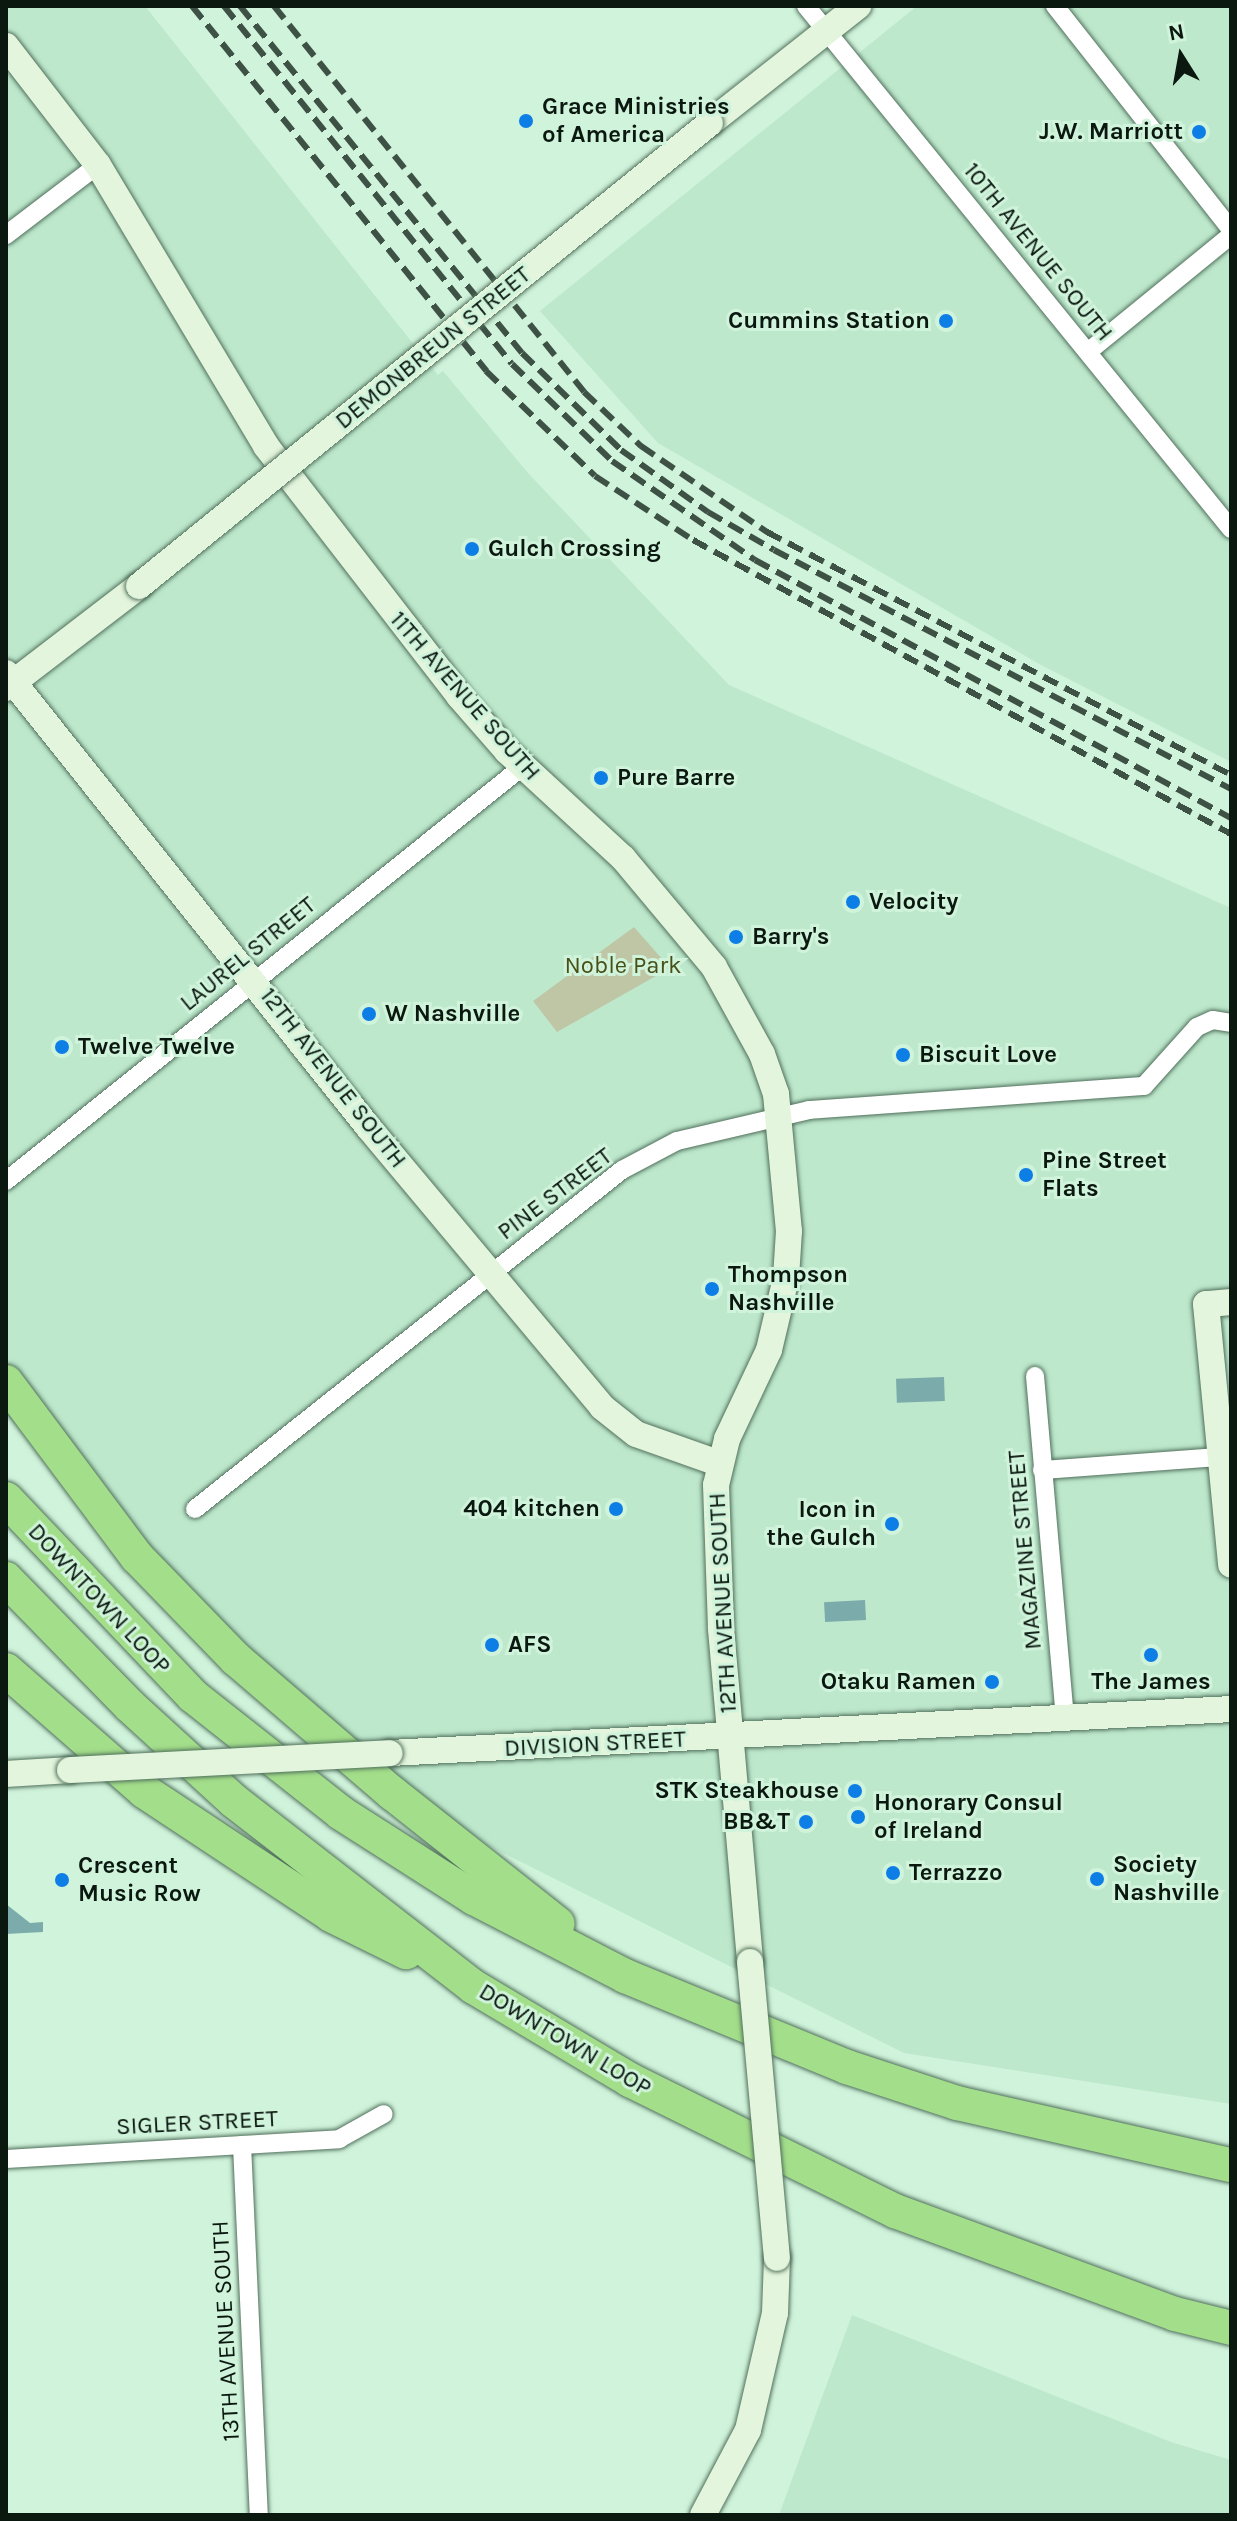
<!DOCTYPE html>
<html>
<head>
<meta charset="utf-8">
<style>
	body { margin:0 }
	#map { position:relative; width:1237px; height:2521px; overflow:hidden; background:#d0f3db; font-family:Karla,sans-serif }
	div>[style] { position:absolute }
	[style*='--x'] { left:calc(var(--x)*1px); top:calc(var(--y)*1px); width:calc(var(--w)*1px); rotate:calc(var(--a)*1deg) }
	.built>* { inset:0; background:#bde8cc }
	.green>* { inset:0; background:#bfc6a6 }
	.water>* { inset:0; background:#7cabab; transform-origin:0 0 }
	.roads { filter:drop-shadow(0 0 2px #51705c) drop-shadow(0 0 2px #51705c) }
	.street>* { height:18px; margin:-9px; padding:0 9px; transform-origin:9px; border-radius:9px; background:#fff }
	.secondary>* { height:26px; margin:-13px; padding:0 13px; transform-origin:13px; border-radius:13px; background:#e3f5dc }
	.highway>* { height:34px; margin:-17px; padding:0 17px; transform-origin:17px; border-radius:17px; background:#a3de8a }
	.rail>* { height:6px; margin-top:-3px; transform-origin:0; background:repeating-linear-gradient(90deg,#3e5145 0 16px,transparent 0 24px) }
	.bridges { filter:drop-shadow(0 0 2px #51705c) drop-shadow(0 0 2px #51705c) }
	.secondary-bridge>* { height:26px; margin:-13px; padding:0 13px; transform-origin:13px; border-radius:13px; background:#e3f5dc }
	.dots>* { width:22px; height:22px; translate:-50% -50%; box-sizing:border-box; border:4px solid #d0f3db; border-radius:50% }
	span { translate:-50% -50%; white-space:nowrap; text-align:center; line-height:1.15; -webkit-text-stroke:6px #d0f3db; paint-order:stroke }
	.poi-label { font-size:24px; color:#0b1810; font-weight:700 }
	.left { translate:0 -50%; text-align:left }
	.right { translate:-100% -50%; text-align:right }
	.street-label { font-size:24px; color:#0b1810 }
	.park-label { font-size:24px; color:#485017 }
	.frame { position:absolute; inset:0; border:8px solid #0b1810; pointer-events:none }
	.north { position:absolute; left:1141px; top:16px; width:80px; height:80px; -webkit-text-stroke:6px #d0f3db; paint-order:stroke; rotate:349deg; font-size:22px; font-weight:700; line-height:32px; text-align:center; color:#0b1810 }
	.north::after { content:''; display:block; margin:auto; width:28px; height:36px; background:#0b1810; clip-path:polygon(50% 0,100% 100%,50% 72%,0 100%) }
</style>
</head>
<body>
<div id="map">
	<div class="built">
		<div style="clip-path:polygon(6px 6px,145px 6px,438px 375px,443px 371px,528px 473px,729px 685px,1231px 908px,1231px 2104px,904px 2053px,387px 1795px,6px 1415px)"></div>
		<div style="clip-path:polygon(917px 6px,1231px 6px,1231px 762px,1041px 665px,658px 443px,540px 311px)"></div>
		<div style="clip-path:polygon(852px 2315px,1171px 2442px,1231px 2460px,1231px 2515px,779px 2515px)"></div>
	</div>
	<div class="green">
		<div style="clip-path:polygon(634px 927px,670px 968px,557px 1032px,533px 1001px)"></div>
	</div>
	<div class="water">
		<div style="left:944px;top:1377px;width:24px;height:48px;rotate:88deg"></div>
		<div style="left:865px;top:1600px;width:20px;height:41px;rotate:87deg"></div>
		<div style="clip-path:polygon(6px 1904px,30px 1923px,43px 1922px,43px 1932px,6px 1934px)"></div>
	</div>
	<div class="roads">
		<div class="street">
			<div style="--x:806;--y:6;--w:674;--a:50.9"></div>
			<div style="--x:1055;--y:6;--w:285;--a:51.8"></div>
			<div style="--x:6;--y:235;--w:116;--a:-37.3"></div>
			<div style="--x:1089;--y:351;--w:183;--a:-39.2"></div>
			<div style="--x:6;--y:1181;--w:662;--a:-38.74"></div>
			<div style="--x:1035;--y:1376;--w:344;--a:85"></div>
			<div style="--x:1042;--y:1470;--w:178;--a:-4.2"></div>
			<div style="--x:195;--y:1509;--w:545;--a:-38.45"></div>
			<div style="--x:622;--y:1170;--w:62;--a:-27.8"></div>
			<div style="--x:677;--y:1141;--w:136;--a:-13.2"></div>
			<div style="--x:809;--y:1110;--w:336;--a:-4.1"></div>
			<div style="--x:1144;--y:1086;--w:79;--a:-48.1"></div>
			<div style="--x:1197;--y:1027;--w:17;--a:-24"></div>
			<div style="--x:1213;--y:1020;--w:18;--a:9"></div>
			<div style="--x:242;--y:2145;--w:370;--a:87.4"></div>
			<div style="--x:6;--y:2159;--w:334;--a:-3.4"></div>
			<div style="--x:339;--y:2139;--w:51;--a:-29.1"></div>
		</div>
		<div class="secondary">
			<div style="--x:6;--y:46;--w:150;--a:52.3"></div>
			<div style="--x:98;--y:165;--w:327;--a:59.1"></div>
			<div style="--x:266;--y:446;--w:316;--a:52.3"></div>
			<div style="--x:459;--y:696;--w:73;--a:48.9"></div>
			<div style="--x:507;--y:751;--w:158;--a:42.7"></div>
			<div style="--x:623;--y:858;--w:142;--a:50.1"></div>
			<div style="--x:714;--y:967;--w:99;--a:61.1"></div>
			<div style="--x:762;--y:1054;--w:42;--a:70.7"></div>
			<div style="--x:776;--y:1094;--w:138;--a:84.6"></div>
			<div style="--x:789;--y:1231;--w:47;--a:93.7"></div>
			<div style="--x:786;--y:1278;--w:74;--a:103.3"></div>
			<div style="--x:769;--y:1350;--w:98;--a:115.3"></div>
			<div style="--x:727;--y:1439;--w:47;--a:103.4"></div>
			<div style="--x:716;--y:1485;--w:144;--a:88"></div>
			<div style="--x:721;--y:1629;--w:334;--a:85"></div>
			<div style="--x:710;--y:123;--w:189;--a:-38.3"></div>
			<div style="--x:6;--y:673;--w:582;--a:51.42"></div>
			<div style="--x:369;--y:1128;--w:363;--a:50.1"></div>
			<div style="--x:602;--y:1407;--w:43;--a:38.5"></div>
			<div style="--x:636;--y:1434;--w:87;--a:19.5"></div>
			<div style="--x:6;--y:688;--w:168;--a:-37.5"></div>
			<div style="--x:1231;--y:1302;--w:25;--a:175"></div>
			<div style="--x:1206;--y:1304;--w:262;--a:84.5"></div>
			<div style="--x:390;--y:1753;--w:842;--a:-2.99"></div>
			<div style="--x:6;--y:1774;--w:64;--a:-3.6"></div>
			<div style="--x:703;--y:2515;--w:96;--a:-62.1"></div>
			<div style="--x:748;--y:2430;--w:120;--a:-77"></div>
			<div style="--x:775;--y:2313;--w:55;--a:-87.9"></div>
		</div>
		<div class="highway">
			<div style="--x:6;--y:1382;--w:219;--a:53.2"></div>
			<div style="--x:137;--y:1557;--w:142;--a:45.9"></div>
			<div style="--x:236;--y:1659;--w:206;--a:40.7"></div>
			<div style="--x:392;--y:1793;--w:211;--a:38.3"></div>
			<div style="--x:6;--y:1499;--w:272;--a:46.5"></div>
			<div style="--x:193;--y:1696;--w:189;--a:38.3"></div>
			<div style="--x:341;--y:1813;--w:158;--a:32.6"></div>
			<div style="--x:474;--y:1898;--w:170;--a:27.3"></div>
			<div style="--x:625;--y:1976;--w:240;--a:22.3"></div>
			<div style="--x:847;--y:2067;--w:116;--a:18.1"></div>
			<div style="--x:957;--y:2103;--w:281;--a:12.8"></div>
			<div style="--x:6;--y:1579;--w:177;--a:45.7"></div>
			<div style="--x:130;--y:1706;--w:141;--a:42.4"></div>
			<div style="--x:234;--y:1801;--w:304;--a:37.8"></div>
			<div style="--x:474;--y:1987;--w:182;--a:30.8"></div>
			<div style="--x:630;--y:2080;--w:296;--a:26.3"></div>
			<div style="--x:895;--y:2211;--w:298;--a:20.2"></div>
			<div style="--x:1175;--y:2314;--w:58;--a:14"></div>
			<div style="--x:6;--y:1670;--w:184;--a:41.2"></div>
			<div style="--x:144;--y:1791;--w:224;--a:33.5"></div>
			<div style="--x:331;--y:1915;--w:84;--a:26.3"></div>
		</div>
	</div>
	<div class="rail">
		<div style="--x:192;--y:6;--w:469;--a:51.1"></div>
		<div style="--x:486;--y:371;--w:151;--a:43.9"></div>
		<div style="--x:595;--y:476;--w:117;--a:33.1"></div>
		<div style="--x:693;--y:540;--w:613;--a:28.66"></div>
		<div style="--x:224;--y:6;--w:459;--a:51.2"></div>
		<div style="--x:512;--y:364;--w:139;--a:44.1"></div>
		<div style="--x:612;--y:461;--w:174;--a:34.7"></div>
		<div style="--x:755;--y:560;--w:541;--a:28.46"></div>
		<div style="--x:240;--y:6;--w:447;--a:50.9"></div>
		<div style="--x:522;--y:353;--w:139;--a:44.4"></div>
		<div style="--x:621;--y:450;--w:107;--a:35.5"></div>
		<div style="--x:708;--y:512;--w:76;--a:29.9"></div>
		<div style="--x:774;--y:550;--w:516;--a:27.61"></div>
		<div style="--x:274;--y:6;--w:495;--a:51.2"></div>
		<div style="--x:584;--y:392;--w:79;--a:43.5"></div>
		<div style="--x:641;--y:446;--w:153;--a:34.3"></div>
		<div style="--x:767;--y:532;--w:524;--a:27.64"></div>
	</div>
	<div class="bridges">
		<div class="secondary-bridge">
			<div style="--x:139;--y:586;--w:735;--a:-39.04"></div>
			<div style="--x:70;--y:1770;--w:320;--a:-3"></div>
			<div style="--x:750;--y:1962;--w:297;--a:84.8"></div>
		</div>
	</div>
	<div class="dots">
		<div style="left:526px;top:121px;background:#0d7ee5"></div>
		<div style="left:1199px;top:132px;background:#0d7ee5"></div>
		<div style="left:946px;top:321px;background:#0d7ee5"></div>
		<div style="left:472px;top:549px;background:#0d7ee5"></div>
		<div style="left:601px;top:778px;background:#0d7ee5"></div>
		<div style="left:853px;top:902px;background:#0d7ee5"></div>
		<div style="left:736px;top:937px;background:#0d7ee5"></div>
		<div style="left:369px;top:1014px;background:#0d7ee5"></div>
		<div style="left:62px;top:1047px;background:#0d7ee5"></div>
		<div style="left:903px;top:1055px;background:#0d7ee5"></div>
		<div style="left:1026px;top:1175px;background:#0d7ee5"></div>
		<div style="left:712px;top:1289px;background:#0d7ee5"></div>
		<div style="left:616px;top:1509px;background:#0d7ee5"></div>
		<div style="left:892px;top:1524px;background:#0d7ee5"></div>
		<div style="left:492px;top:1645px;background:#0d7ee5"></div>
		<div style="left:1151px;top:1655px;background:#0d7ee5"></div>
		<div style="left:992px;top:1682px;background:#0d7ee5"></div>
		<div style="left:855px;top:1791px;background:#0d7ee5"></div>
		<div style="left:858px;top:1817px;background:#0d7ee5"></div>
		<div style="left:806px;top:1822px;background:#0d7ee5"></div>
		<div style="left:893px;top:1873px;background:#0d7ee5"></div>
		<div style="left:1097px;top:1879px;background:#0d7ee5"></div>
		<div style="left:62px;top:1880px;background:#0d7ee5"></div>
	</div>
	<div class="poi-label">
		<span class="left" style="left:542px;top:121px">Grace Ministries<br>of America</span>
		<span class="right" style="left:1183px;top:132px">J.W. Marriott</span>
		<span class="right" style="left:930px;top:321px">Cummins Station</span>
		<span class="left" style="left:488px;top:549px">Gulch Crossing</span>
		<span class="left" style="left:617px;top:778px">Pure Barre</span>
		<span class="left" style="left:869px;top:902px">Velocity</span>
		<span class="left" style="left:752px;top:937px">Barry's</span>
		<span class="left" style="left:385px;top:1014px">W Nashville</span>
		<span class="left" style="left:78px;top:1047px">Twelve Twelve</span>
		<span class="left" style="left:919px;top:1055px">Biscuit Love</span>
		<span class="left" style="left:1042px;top:1175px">Pine Street<br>Flats</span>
		<span class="left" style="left:728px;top:1289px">Thompson<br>Nashville</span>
		<span class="right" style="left:600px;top:1509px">404 kitchen</span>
		<span class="right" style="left:876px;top:1524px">Icon in<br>the Gulch</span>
		<span class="left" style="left:508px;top:1645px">AFS</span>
		<span class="right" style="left:976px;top:1682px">Otaku Ramen</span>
		<span style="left:1151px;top:1682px">The James</span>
		<span class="right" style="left:839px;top:1791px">STK Steakhouse</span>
		<span class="left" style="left:874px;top:1817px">Honorary Consul<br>of Ireland</span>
		<span class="right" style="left:790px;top:1822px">BB&amp;T</span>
		<span class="left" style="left:1113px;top:1879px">Society<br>Nashville</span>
		<span class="left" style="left:78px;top:1880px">Crescent<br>Music Row</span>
		<span class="left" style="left:909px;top:1873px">Terrazzo</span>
	</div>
	<div class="street-label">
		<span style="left:1038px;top:252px;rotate:51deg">10TH AVENUE SOUTH</span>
		<span style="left:433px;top:348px;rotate:-39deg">DEMONBREUN STREET</span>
		<span style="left:465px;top:696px;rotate:49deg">11TH AVENUE SOUTH</span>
		<span style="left:248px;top:954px;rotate:-39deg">LAUREL STREET</span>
		<span style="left:333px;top:1078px;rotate:52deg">12TH AVENUE SOUTH</span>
		<span style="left:555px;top:1194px;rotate:-37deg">PINE STREET</span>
		<span style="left:1025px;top:1550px;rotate:-95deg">MAGAZINE STREET</span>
		<span style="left:99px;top:1599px;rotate:47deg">DOWNTOWN LOOP</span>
		<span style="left:723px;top:1603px;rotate:-93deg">12TH AVENUE SOUTH</span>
		<span style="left:595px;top:1744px;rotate:-3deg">DIVISION STREET</span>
		<span style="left:565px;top:2040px;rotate:31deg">DOWNTOWN LOOP</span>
		<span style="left:197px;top:2123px;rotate:-3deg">SIGLER STREET</span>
		<span style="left:226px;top:2331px;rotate:-93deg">13TH AVENUE SOUTH</span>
	</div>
	<div class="park-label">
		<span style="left:623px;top:966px">Noble Park</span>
	</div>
	<div class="frame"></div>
	<div class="north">N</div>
</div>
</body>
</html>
